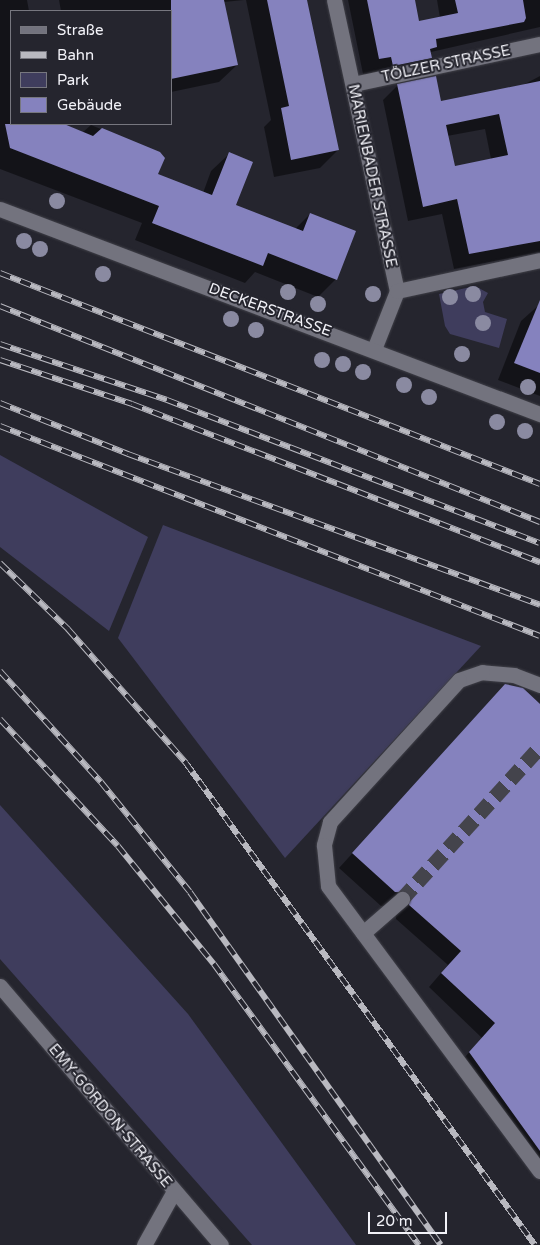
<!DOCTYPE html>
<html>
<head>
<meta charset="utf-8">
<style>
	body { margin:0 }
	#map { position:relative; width:540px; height:1245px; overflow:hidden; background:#25252e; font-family:"Varela Round",sans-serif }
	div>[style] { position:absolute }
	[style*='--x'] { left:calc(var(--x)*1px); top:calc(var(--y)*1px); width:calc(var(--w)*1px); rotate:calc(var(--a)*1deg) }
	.green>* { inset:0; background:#3f3d5d }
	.shadow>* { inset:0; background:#0007 }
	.building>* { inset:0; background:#8582be }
	.minor-tunnel>* { height:15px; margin-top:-7.5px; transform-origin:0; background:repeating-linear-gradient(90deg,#44444c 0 15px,transparent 0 23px) }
	.roads { filter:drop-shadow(0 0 1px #404048) drop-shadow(0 0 1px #404048) }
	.minor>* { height:15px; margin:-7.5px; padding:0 7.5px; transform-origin:7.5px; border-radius:7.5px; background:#73737e }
	.rail>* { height:5.5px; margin-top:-2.75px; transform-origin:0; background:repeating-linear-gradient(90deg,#25252e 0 11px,#b9b9c0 0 22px); box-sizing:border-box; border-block:1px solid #b9b9c0 }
	.trees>* { width:16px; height:16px; margin:-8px; border-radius:50%; background:#8a8aa1 }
	span { translate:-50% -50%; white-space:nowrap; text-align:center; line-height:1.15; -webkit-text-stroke:4px #25252e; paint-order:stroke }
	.street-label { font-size:15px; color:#f2f2f8 }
	.legend { position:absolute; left:10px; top:10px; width:162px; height:115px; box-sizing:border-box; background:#25252e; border:1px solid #77777f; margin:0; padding:6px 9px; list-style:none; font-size:15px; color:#f2f2f8 }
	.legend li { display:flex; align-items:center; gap:10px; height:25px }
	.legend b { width:25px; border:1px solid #77777f }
	.scale { position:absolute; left:368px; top:1212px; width:79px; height:22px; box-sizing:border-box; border:2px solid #f2f2f8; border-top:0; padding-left:6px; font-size:15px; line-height:18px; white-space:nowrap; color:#f2f2f8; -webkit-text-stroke:4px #25252e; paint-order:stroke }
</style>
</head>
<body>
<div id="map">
	<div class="green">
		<div style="clip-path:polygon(475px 286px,488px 293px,483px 302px,485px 312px,507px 319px,499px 348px,450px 334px,445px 326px,439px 294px)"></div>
		<div style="clip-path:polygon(0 455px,148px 537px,109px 631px,0 547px)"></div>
		<div style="clip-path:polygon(163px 525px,481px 646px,285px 858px,118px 638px)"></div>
		<div style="clip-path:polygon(0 805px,188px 1014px,356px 1245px,252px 1245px,0 959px)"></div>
	</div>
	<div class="shadow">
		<div style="clip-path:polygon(0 0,27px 0,29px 11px,11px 11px,11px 124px,61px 124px,83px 132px,91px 125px,159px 153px,157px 175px,203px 193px,211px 171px,229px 154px,234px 206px,295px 229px,310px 214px,336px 279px,318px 297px,255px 272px,245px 283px,135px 240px,142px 223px,0 169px)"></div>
		<div style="clip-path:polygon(59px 0,244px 0,224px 2px,237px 65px,219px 82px,171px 92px,171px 11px,61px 11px)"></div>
		<div style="clip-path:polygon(246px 0,306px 0,338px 150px,320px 168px,274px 177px,264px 127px,271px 120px)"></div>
		<div style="clip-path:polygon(348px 0,414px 0,418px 22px,440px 18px,437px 0,540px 0,540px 27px,431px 52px,415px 73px,363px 74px)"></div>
		<div style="clip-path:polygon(evenodd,540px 76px,540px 252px,454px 269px,442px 214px,408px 221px,383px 100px,398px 85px,440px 102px,523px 85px,540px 76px,485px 129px,491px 159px,454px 167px,447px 136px,485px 129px)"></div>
		<div style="clip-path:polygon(540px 304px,540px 396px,498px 380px,521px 321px)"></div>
		<div style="clip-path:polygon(505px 685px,540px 705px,540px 1174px,536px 1178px,456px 1067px,482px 1038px,429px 987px,448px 965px,396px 919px,395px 906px,381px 906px,339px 868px)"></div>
	</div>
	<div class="building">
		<div style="clip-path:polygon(171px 0,224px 0,238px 65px,171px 79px)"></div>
		<div style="clip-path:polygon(267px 0,307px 0,339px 150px,291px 160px,281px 108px,289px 106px)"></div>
		<div style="clip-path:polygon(367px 0,415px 0,419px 21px,458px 13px,455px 0,523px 0,526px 18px,524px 22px,436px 39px,437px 47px,430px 49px,432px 58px,393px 66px,391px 57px,379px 59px)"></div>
		<div style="clip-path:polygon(evenodd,436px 76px,441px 101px,540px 81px,540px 241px,469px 254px,457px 199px,423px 207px,397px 84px,436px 76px,499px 114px,508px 155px,455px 166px,446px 125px,499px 114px)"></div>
		<div style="clip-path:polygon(5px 124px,64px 124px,93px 136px,102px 128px,160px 152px,165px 158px,158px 174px,212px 195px,229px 152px,253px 162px,236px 205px,303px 231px,310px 213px,356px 231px,337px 280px,268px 253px,263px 266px,152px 223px,159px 206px,10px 148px)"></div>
		<div style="clip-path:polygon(540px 300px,540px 373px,514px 363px)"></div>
		<div style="clip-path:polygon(505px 684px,523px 688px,540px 704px,540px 1151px,469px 1052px,495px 1023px,441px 973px,461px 951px,409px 905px,409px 893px,395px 892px,352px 853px)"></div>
	</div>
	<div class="minor-tunnel">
		<div style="--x:402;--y:899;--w:205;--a:-47.8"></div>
	</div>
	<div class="roads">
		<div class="minor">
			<div style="--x:334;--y:0;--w:298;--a:77.8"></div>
			<div style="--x:397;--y:291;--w:62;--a:111.6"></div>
			<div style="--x:353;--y:84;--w:191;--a:-12.1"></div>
			<div style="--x:0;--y:209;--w:578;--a:20.79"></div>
			<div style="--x:397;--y:291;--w:146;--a:-12.2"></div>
			<div style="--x:540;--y:685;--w:28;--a:-159"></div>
			<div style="--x:514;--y:675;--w:32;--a:-175"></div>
			<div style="--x:482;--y:672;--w:24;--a:161"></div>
			<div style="--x:459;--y:680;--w:192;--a:132.3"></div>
			<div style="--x:330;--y:822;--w:24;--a:105"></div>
			<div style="--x:324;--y:845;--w:41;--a:84.4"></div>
			<div style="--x:328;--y:886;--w:355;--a:53.4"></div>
			<div style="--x:363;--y:933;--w:52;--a:-41.1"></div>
			<div style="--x:0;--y:986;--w:340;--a:49.5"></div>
			<div style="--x:144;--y:1245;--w:62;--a:-60.9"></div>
		</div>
	</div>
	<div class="rail">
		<div style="--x:0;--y:273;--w:580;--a:21.34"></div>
		<div style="--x:0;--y:306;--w:582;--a:21.8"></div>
		<div style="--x:0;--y:344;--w:176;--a:18.5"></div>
		<div style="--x:167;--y:400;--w:399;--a:21"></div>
		<div style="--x:0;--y:360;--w:139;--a:18.4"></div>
		<div style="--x:132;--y:404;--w:438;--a:21.2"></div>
		<div style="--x:0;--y:403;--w:138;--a:21.7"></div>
		<div style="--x:128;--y:454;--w:439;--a:20.1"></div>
		<div style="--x:0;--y:426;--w:579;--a:21.25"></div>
		<div style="--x:0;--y:563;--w:95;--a:44.1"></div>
		<div style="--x:68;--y:629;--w:179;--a:48.6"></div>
		<div style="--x:186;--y:763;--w:595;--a:54.09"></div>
		<div style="--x:0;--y:671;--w:150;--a:47.7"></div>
		<div style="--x:101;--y:782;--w:141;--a:51"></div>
		<div style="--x:190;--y:892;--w:433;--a:54.6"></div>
		<div style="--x:0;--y:719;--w:173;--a:47.1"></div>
		<div style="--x:118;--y:846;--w:152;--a:50.9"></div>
		<div style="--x:214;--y:964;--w:348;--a:53.9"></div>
	</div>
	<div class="trees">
		<div style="left:57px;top:201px"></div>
		<div style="left:24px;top:241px"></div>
		<div style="left:40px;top:249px"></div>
		<div style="left:103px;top:274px"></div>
		<div style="left:288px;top:292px"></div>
		<div style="left:373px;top:294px"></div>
		<div style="left:473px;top:294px"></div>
		<div style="left:450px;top:297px"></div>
		<div style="left:318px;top:304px"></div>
		<div style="left:231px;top:319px"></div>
		<div style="left:483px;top:323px"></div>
		<div style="left:256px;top:330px"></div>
		<div style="left:462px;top:354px"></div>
		<div style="left:322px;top:360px"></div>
		<div style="left:343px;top:364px"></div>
		<div style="left:363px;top:372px"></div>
		<div style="left:404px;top:385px"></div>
		<div style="left:528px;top:387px"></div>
		<div style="left:429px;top:397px"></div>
		<div style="left:497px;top:422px"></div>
		<div style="left:525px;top:431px"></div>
	</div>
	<div class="street-label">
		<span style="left:446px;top:64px;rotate:-12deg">TÖLZER STRASSE</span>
		<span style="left:372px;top:176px;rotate:78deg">MARIENBADER STRASSE</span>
		<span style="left:270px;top:310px;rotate:20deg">DECKERSTRASSE</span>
		<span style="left:110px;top:1116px;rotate:50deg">EMY-GORDON-STRASSE</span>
	</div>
	<ul class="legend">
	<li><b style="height:6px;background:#73737e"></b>Straße</li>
	<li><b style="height:6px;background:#b9b9c0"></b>Bahn</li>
	<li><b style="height:14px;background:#3f3d5d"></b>Park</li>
	<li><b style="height:14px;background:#8582be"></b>Gebäude</li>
	</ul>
	<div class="scale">20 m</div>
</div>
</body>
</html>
